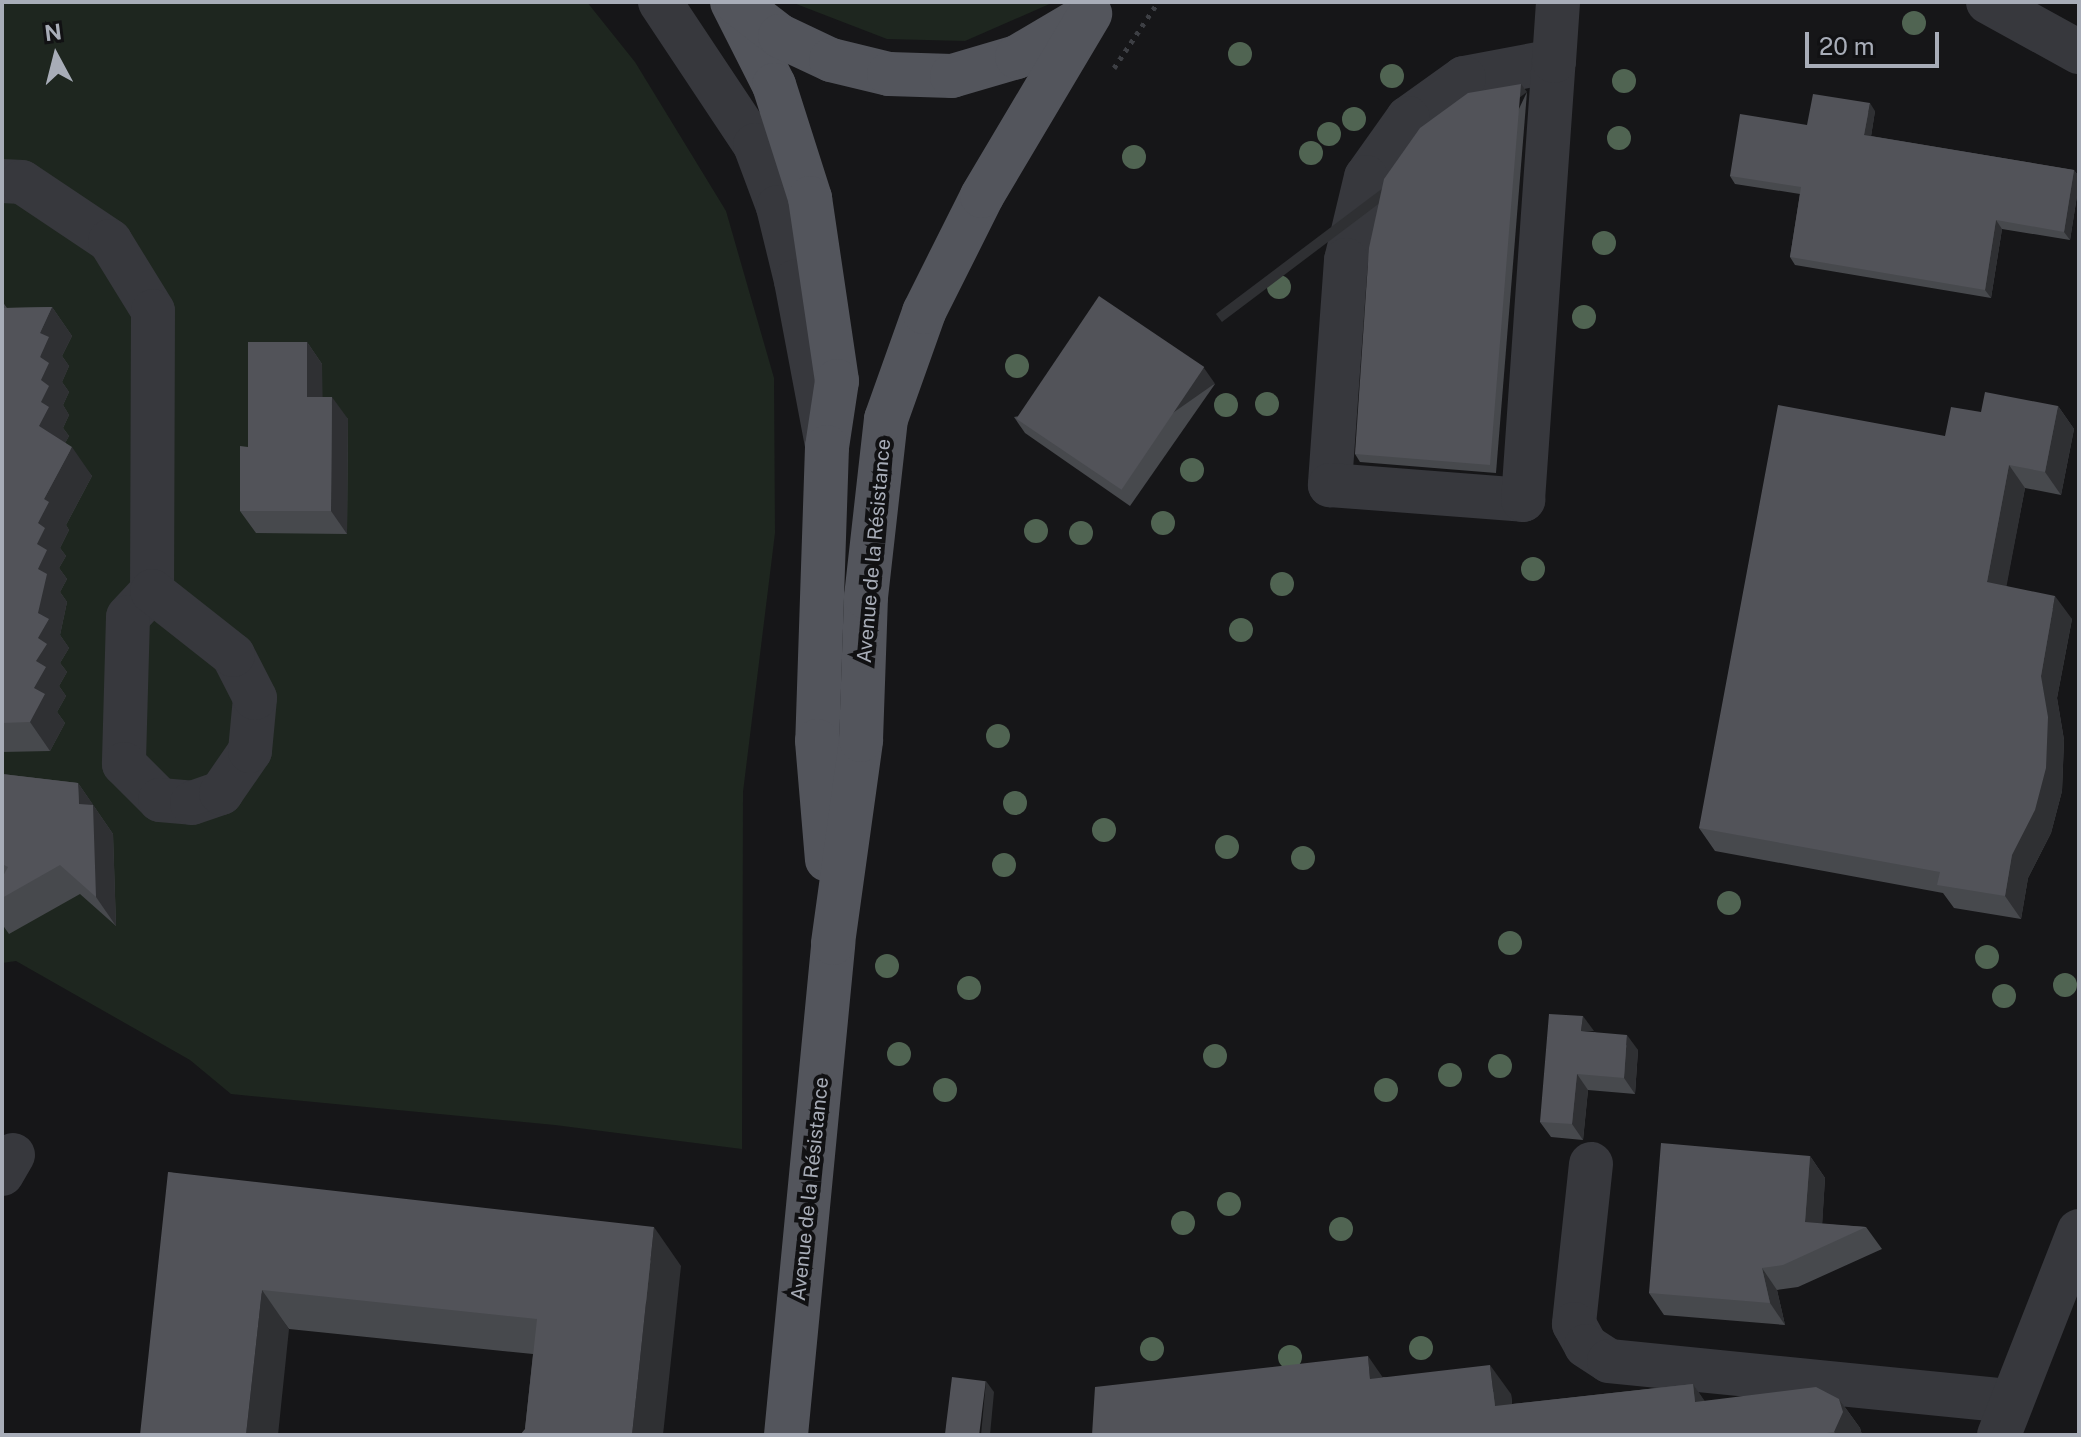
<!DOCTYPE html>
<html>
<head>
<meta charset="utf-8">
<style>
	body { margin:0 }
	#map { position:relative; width:2081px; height:1437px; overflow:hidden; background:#161618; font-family:"Public Sans",sans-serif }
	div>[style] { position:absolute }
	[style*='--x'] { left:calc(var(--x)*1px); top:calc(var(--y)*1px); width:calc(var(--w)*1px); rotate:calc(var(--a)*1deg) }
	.green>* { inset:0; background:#1e261f }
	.path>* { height:5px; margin-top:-2.5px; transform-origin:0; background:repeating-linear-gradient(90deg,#3d3f44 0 4px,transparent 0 10px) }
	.minor>* { height:44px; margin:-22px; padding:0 22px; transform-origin:22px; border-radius:22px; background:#37383d }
	.major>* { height:44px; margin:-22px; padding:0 22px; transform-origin:22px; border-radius:22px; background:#53555c }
	.trees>* { width:24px; height:24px; margin:-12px; border-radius:50%; background:#506452 }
	.wall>* { inset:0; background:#47494d }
	.shaded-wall>* { inset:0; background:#2f3033; transform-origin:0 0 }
	.building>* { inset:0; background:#525359; transform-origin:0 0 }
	span { translate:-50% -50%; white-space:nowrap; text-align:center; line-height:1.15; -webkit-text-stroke:8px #111113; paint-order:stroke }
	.street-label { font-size:20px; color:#a8adb8 }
	.frame { position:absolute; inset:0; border:4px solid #a8adb8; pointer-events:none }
	.north { position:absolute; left:16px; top:16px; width:80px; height:80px; -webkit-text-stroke:6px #111113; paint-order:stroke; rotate:353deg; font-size:22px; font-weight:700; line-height:32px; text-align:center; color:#a8adb8 }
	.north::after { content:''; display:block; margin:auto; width:28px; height:36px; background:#a8adb8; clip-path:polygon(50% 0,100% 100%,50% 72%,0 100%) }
	.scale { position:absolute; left:1805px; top:32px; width:134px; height:36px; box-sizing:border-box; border:4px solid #a8adb8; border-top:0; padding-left:10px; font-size:24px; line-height:28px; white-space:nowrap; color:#a8adb8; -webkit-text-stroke:6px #111113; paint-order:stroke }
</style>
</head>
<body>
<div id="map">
	<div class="green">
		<div style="clip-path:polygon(2px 2px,587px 2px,635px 62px,726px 211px,774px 378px,775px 533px,743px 792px,742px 1149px,555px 1125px,231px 1094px,190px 1060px,16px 961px,2px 963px)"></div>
		<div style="clip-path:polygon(791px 2px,1054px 2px,965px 41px,887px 39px)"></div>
	</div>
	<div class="path">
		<div style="--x:1114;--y:68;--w:79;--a:-56.3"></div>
	</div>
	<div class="minor">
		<div style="--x:660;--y:2;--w:172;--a:56.4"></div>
		<div style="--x:755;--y:145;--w:66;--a:69.6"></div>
		<div style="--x:778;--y:207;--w:76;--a:76.3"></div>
		<div style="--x:796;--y:281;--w:167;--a:79.3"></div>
		<div style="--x:1988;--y:2;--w:104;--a:28.8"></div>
		<div style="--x:1554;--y:61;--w:92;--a:169.3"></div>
		<div style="--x:1464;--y:78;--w:69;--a:144.5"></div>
		<div style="--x:1408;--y:118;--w:72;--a:125.4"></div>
		<div style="--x:1366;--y:177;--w:85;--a:103.5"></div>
		<div style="--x:1346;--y:260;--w:226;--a:94.1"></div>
		<div style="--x:1330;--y:485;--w:194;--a:4.4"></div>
		<div style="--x:1523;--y:500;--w:440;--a:-86"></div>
		<div style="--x:1554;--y:61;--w:59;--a:-86.1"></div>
		<div style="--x:2;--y:181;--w:20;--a:3"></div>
		<div style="--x:22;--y:182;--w:106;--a:33.8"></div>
		<div style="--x:110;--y:241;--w:82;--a:58.4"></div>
		<div style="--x:153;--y:311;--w:280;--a:90.2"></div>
		<div style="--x:152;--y:591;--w:35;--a:133"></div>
		<div style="--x:128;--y:617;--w:147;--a:91.6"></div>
		<div style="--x:124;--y:764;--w:51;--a:45"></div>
		<div style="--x:160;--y:800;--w:32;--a:5"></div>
		<div style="--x:192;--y:803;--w:31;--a:-19"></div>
		<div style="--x:221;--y:793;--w:51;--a:-55.4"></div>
		<div style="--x:250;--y:751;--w:53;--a:-84.6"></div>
		<div style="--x:255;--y:698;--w:48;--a:-117.1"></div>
		<div style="--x:233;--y:655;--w:103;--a:-141.7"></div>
		<div style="--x:1591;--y:1164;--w:161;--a:96.1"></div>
		<div style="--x:1574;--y:1324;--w:25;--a:61"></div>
		<div style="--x:1586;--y:1346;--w:27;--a:33"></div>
		<div style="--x:1609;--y:1361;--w:401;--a:5.7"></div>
		<div style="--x:2;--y:1174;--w:22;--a:-60"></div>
		<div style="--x:1999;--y:1435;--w:219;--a:-68.6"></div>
	</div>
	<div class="major">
		<div style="--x:732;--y:2;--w:93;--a:63.2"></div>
		<div style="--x:774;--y:85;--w:119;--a:72.3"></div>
		<div style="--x:810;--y:198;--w:185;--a:81.6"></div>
		<div style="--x:837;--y:381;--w:67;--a:98.6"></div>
		<div style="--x:827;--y:447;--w:294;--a:91.9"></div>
		<div style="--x:817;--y:741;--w:119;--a:85.2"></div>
		<div style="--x:737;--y:3;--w:54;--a:37.5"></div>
		<div style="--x:780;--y:36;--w:56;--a:25.2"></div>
		<div style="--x:831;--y:60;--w:60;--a:13.6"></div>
		<div style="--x:889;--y:74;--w:63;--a:1.8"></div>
		<div style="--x:952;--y:76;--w:68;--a:-16.3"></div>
		<div style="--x:1017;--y:57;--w:82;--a:-30.6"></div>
		<div style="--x:786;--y:1435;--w:494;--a:-84.5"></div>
		<div style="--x:833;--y:943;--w:205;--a:-82.1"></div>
		<div style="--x:861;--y:740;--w:143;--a:-88"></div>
		<div style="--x:866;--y:597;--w:179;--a:-83.6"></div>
		<div style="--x:886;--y:419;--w:114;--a:-70.4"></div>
		<div style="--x:924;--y:312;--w:130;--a:-63.4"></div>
		<div style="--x:982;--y:196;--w:212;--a:-59.3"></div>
	</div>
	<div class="trees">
		<div style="left:1914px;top:23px"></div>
		<div style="left:1240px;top:54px"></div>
		<div style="left:1392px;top:76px"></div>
		<div style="left:1624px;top:81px"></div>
		<div style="left:1354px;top:119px"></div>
		<div style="left:1329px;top:134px"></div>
		<div style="left:1619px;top:138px"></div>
		<div style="left:1311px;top:153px"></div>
		<div style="left:1134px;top:157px"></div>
		<div style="left:1604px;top:243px"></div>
		<div style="left:1279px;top:287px"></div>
		<div style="left:1584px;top:317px"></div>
		<div style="left:1017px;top:366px"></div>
		<div style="left:1267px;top:404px"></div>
		<div style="left:1226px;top:405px"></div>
		<div style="left:1192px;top:470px"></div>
		<div style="left:1163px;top:523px"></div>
		<div style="left:1036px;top:531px"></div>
		<div style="left:1081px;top:533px"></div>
		<div style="left:1533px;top:569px"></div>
		<div style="left:1282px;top:584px"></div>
		<div style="left:1241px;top:630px"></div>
		<div style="left:998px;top:736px"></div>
		<div style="left:1015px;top:803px"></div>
		<div style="left:1104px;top:830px"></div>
		<div style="left:1227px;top:847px"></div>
		<div style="left:1303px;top:858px"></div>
		<div style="left:1004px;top:865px"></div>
		<div style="left:1729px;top:903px"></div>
		<div style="left:1510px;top:943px"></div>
		<div style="left:1987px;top:957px"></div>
		<div style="left:887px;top:966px"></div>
		<div style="left:2065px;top:985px"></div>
		<div style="left:969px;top:988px"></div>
		<div style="left:2004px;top:996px"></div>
		<div style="left:899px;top:1054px"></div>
		<div style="left:1215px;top:1056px"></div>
		<div style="left:1500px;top:1066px"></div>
		<div style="left:1450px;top:1075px"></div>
		<div style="left:945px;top:1090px"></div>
		<div style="left:1386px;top:1090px"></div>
		<div style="left:1229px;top:1204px"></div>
		<div style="left:1183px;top:1223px"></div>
		<div style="left:1341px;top:1229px"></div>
		<div style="left:1421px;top:1348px"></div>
		<div style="left:1152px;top:1349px"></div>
		<div style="left:1290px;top:1357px"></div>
	</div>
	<div class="wall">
		<div style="clip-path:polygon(1527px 92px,1496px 473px,1360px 462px,1355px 454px)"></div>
		<div style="clip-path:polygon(1875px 111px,1871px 136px,2074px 170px,2079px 177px,2079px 183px,2070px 240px,2002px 229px,1991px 298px,1795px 265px,1790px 257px,1800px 194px,1735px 184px,1730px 176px,1807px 125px)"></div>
		<div style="clip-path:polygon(2px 301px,7px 308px,52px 307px,72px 336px,62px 356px,69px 366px,62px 382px,69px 392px,63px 405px,69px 415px,63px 428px,69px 436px,65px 443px,92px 476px,66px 525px,69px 530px,60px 548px,66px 556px,59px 568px,67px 579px,60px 592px,67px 602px,60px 635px,69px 648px,60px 663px,67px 672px,59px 686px,66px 696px,57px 712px,65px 723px,50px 751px,2px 752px)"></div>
		<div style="clip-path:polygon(307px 342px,322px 364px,322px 397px,348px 419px,347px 534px,256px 533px,240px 511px,248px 447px)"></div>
		<div style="clip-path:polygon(1215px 384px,1130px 506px,1025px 433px,1014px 417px)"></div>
		<div style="clip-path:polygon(2058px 406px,2074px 429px,2061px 495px,2025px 488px,2006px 586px,2072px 619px,2057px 698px,2064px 740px,2062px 791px,2051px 833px,2028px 878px,2021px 919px,1954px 908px,1943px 893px,1715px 851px,1699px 828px,1945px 436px,1981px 412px)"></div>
		<div style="clip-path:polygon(2px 774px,78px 783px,113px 834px,116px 926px,80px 894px,9px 934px,2px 924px,2px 878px,3px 876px,2px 874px)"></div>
		<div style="clip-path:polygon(1594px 1032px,1638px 1050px,1635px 1094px,1588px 1090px,1583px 1140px,1551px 1137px,1540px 1122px)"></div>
		<div style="clip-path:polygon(1810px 1156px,1825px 1178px,1822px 1224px,1866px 1227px,1882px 1249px,1798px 1287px,1777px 1290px,1785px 1325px,1664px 1315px,1649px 1293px)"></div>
		<div style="clip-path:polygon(168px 1172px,681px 1266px,525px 1429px,533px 1354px,289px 1329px)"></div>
		<div style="clip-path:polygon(1383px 1377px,1511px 1394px,1512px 1404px,1693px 1384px,1704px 1401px,1839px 1399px,1860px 1428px,1862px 1435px,1092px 1435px)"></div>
	</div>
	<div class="shaded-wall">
		<div style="left:1521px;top:84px;width:10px;height:382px;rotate:53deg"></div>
		<div style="clip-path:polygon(1870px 103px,1875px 111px,1870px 143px,1864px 135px)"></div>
		<div style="clip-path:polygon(2074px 170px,2079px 177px,2079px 183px,2070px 240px,2064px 232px)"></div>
		<div style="clip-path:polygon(1996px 220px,2002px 229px,1991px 298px,1985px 290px)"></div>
		<div style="clip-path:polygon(52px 307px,72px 336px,62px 356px,69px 366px,62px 382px,69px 392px,63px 405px,69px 415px,63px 428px,69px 436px,59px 454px,39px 426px,41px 402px,40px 333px)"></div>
		<div style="clip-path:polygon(307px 342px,322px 364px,323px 419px,307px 397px)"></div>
		<div style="left:1204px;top:368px;width:19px;height:149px;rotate:55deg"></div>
		<div style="clip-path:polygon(332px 397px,348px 419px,347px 534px,331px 511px)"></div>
		<div style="clip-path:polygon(2058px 406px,2074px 429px,2061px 495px,2045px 472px)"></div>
		<div style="clip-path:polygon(72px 447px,92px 476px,66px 525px,69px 530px,60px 548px,66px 556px,59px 568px,67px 579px,60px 592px,67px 602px,60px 635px,69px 648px,60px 663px,67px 672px,59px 686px,66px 696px,57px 712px,65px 723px,50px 751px,30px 722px,38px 638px,37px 544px,38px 523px,44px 499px)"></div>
		<div style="clip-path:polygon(2009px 465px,2025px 488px,2003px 605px,1987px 582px)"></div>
		<div style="clip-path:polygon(2055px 596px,2072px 619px,2057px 698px,2064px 740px,2062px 791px,2051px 833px,2028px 878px,2021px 919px,2005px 896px,2041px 676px)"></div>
		<div style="clip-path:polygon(78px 783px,113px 834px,116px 926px,96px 897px,79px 804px)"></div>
		<div style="clip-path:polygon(1583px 1016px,1594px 1031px,1581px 1031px)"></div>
		<div style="clip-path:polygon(1627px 1035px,1638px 1050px,1635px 1094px,1624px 1078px)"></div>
		<div style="clip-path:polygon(1577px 1074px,1588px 1090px,1583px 1140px,1572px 1124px)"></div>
		<div style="clip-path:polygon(1810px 1156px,1825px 1178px,1821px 1245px,1805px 1222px)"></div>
		<div style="clip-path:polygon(654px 1227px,681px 1266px,663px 1435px,632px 1435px)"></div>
		<div style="clip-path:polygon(1762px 1268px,1777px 1290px,1785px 1325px,1770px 1303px)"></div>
		<div style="clip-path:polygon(262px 1290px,289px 1329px,278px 1435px,246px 1435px)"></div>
		<div style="clip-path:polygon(1368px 1356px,1388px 1385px,1370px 1379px)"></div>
		<div style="clip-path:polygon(1490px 1365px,1511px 1394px,1515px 1435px,1495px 1406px)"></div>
		<div style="clip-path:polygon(986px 1381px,994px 1392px,990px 1435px,981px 1435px)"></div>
		<div style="clip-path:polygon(1693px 1384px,1713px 1413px,1695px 1402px)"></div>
		<div style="clip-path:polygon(1839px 1399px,1860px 1428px,1862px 1435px,1837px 1435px,1834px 1432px)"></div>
	</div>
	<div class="building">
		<div style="clip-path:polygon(1521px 84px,1490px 465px,1355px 454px,1369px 248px,1384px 179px,1420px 128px,1468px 93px)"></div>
		<div style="clip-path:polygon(1813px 94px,1870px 103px,1864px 135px,2074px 170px,2064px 232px,1996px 220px,1985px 290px,1790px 257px,1801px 187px,1730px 176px,1740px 114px,1807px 125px)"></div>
		<div style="left:1099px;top:296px;width:127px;height:148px;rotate:34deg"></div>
		<div style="clip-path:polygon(52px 307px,40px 333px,49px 337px,40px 357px,49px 363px,41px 380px,49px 386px,41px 402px,49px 407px,39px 426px,72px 447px,44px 499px,49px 502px,38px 523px,45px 528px,37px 544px,47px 550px,38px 569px,47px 574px,38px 613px,49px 619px,38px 638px,47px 644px,36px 661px,46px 667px,34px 688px,45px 694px,30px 722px,2px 723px,2px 308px)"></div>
		<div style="clip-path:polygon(248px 342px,307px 342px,307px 397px,332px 397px,331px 511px,240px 511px,240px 446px,248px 447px)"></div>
		<div style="clip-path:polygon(1985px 392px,2058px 406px,2045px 472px,2009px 465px,1987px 582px,2055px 596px,2041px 676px,2048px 717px,2046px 768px,2035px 810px,2012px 855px,2005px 896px,1937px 885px,1940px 872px,1699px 828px,1778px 405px,1945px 436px,1951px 407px,1981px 412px)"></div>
		<div style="clip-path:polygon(2px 774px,78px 783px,79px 804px,93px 805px,96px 897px,60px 865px,2px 898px,2px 878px,8px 867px,2px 864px)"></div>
		<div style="clip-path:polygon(1549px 1014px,1583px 1016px,1581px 1031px,1627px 1035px,1624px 1078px,1577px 1074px,1572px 1124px,1540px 1122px)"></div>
		<div style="clip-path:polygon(1661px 1143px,1810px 1156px,1805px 1222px,1866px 1227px,1783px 1265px,1762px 1268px,1770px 1303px,1649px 1293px)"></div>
		<div style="clip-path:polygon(168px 1172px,654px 1227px,632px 1435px,520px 1435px,525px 1429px,537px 1319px,262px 1290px,246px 1435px,140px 1435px)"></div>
		<div style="clip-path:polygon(1368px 1356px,1370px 1379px,1490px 1365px,1495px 1406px,1693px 1384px,1695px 1402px,1816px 1387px,1839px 1399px,1843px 1412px,1834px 1432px,1813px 1435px,1092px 1435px,1095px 1387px)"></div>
		<div style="left:952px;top:1377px;width:34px;height:58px;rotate:7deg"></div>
	</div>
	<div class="street-label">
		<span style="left:874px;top:551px;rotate:-85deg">Avenue de la Résistance</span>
		<span style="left:810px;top:1189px;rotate:-84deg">Avenue de la Résistance</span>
	</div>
	<div class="frame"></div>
	<div class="north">N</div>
	<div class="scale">20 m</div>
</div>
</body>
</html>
